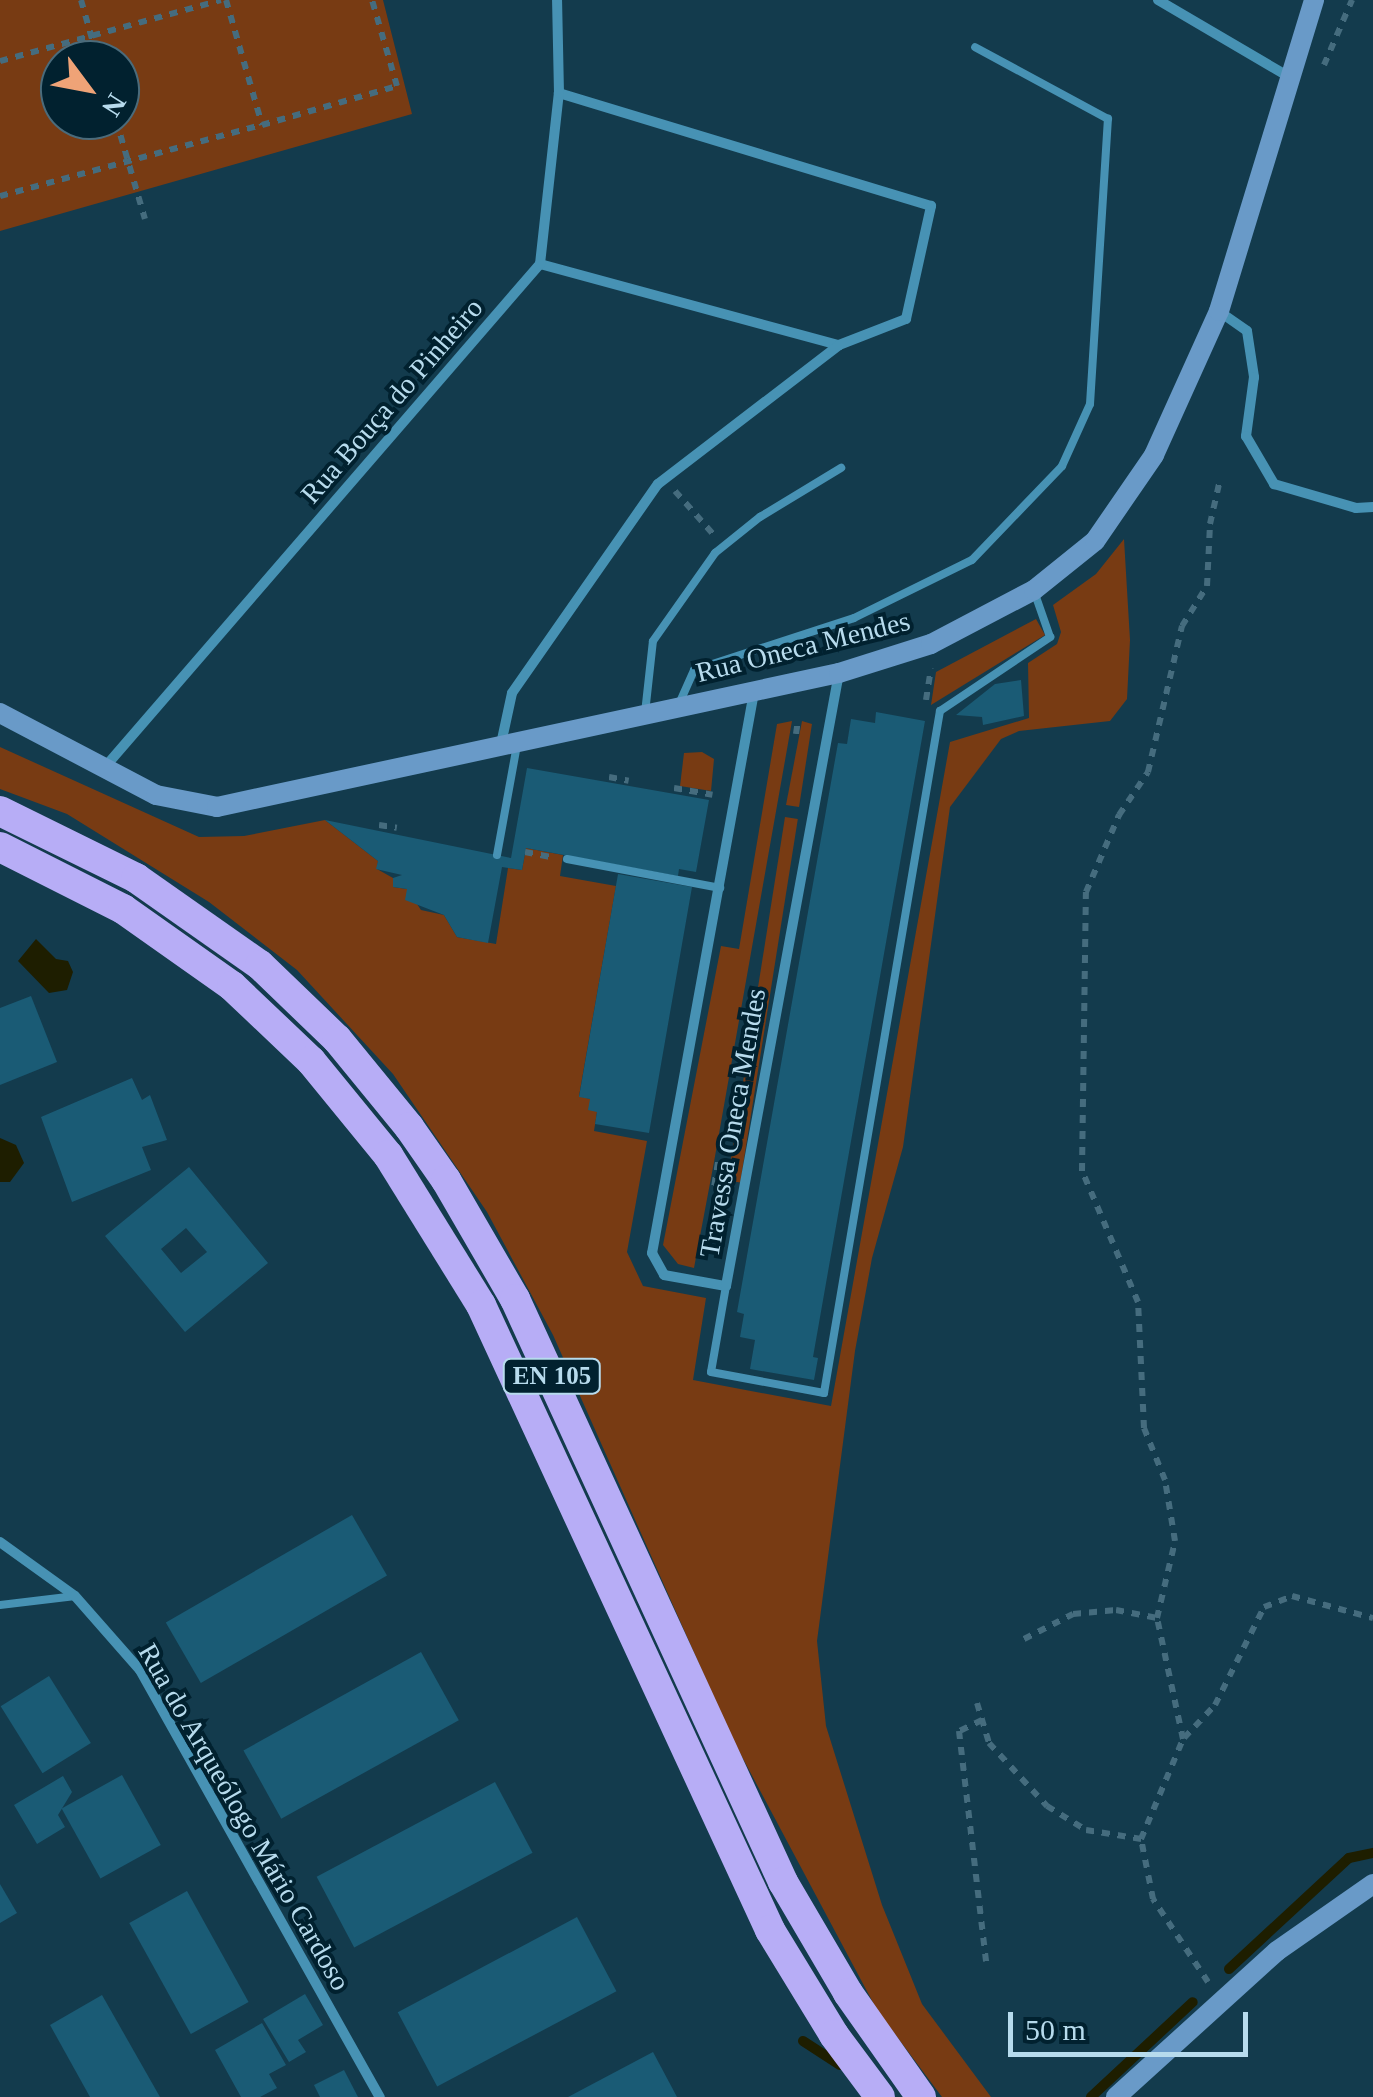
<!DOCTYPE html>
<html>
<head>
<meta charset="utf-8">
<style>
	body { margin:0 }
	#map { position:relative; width:1373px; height:2097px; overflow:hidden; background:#133b4d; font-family:Georgia,serif }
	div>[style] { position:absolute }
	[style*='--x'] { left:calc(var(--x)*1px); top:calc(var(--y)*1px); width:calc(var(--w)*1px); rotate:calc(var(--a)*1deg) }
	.green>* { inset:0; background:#783b13; transform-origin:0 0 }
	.water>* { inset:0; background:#1e1e00 }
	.stream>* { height:10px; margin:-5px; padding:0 5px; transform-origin:5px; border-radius:5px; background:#1e1e00 }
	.building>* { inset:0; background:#1a5b75; transform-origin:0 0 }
	.path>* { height:6px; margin-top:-3px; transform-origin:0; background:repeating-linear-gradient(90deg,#456c7e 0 8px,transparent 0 16px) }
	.lane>* { height:8px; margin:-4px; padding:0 4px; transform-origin:4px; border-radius:4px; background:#4792b4 }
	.street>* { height:10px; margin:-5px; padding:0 5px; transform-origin:5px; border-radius:5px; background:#4792b4 }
	.secondary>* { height:20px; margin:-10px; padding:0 10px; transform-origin:10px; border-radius:10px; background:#699ac8 }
	.highway>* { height:30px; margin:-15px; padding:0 15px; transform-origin:15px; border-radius:15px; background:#b7adf6 }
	span { translate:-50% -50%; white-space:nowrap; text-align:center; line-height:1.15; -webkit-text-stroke:8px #01212f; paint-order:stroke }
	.shield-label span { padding:2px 8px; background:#01212f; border:2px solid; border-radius:8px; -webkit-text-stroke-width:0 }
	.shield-label { font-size:25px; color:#b7dbed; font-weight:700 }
	.street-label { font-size:28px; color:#b7dbed }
	.north { position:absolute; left:40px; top:40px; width:100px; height:100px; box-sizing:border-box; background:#01212f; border:2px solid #4a6b7b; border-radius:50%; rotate:122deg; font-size:28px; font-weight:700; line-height:40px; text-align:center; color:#b7dbed }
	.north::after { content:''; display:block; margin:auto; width:35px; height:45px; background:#efa377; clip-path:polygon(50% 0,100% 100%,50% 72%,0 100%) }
	.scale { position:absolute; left:1008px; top:2012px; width:240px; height:45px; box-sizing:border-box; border:5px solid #b7dbed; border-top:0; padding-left:12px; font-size:30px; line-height:35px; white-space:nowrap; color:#b7dbed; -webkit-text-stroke:8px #01212f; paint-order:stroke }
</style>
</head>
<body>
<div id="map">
	<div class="green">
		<div style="clip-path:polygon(evenodd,0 0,383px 0,412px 114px,0 231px,0 0,60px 60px,120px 60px,120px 120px,60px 120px,60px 60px)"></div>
		<div style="clip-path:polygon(1124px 539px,1130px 640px,1127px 699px,1110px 721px,1019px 731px,1001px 739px,950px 807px,903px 1147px,872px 1258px,855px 1351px,817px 1641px,826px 1726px,882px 1905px,922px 2004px,991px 2097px,942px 2097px,877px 2010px,732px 1738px,553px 1335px,487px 1212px,393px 1074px,297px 970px,209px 902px,67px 814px,0 789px,0 747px,199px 837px,244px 836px,325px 820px,378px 861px,377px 869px,393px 878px,393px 887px,407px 889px,421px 910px,444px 915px,457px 937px,496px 944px,508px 868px,522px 870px,526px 848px,563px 855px,560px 876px,616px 886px,579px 1096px,590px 1099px,597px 1112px,594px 1131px,647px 1141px,627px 1252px,643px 1286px,706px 1298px,693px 1380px,831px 1406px,950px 742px,1029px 718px,1028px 663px,1057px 644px,1061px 632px,1053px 605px,1096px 574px)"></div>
		<div style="clip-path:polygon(1036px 619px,1045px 635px,931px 705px,936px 672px)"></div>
		<div style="clip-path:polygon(792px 721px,714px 1162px,694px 1268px,678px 1264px,663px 1245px,721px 946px,739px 949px,777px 724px)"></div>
		<div style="clip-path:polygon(802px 721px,812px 724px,799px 807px,786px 805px)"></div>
		<div style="clip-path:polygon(684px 753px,702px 752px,714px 759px,711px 791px,680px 786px)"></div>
		<div style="left:785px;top:817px;width:13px;height:368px;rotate:9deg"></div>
		<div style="left:717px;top:1192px;width:13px;height:48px;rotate:13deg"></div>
	</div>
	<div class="water">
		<div style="clip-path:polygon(36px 939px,56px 959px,68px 961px,73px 972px,67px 990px,49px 993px,18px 961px)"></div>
		<div style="clip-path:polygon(0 1138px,16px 1145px,24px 1163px,10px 1182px,0 1182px)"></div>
	</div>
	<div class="stream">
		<div style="--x:1229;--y:1969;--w:163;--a:-42.8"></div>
		<div style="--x:1349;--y:1858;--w:25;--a:-12"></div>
		<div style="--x:803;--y:2041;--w:44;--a:33"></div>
		<div style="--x:1091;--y:2097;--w:139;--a:-43"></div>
	</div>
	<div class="building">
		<div style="clip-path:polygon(1021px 680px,1024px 716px,983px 725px,982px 717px,956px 715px,995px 684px)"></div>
		<div style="clip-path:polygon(876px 712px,925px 721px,813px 1357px,818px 1358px,814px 1380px,750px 1369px,755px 1340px,740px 1337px,744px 1314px,737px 1312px,838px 743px,847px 744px,851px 719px,875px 723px)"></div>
		<div style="clip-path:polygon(527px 768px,709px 800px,696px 872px,679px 869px,678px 876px,526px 848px,522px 870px,502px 867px,488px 943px,457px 937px,444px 915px,405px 900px,407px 889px,393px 887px,393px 878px,402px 875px,376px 869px,378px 861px,325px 820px,511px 858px)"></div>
		<div style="clip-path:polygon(618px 874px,692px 887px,649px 1133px,595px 1124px,597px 1112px,588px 1110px,590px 1099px,579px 1097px)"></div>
		<div style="clip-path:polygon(31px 996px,57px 1062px,0 1085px,0 1008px)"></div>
		<div style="clip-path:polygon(132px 1078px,142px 1100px,150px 1095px,167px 1140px,142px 1147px,151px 1170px,72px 1202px,41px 1117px)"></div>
		<div style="clip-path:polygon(evenodd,189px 1167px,268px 1263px,185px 1332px,105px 1236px,189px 1167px,186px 1228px,207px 1252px,181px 1273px,161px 1249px,186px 1228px)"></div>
		<div style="left:352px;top:1515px;width:70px;height:215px;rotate:60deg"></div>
		<div style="left:421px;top:1652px;width:78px;height:203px;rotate:61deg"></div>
		<div style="left:49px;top:1676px;width:79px;height:57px;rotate:58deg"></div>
		<div style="left:122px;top:1775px;width:80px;height:69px;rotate:61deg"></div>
		<div style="clip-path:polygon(63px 1776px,72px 1792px,58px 1815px,65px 1827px,37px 1844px,14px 1805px)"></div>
		<div style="left:495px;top:1782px;width:80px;height:202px;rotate:62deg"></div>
		<div style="clip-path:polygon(0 1884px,17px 1913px,0 1923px)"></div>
		<div style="left:187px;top:1891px;width:127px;height:66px;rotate:61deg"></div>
		<div style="left:577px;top:1917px;width:84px;height:203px;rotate:62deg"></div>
		<div style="clip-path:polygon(305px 1994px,323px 2025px,298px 2040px,306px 2052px,289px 2062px,263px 2019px)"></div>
		<div style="clip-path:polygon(102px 1995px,160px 2097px,90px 2097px,50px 2025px)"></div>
		<div style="clip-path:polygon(262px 2023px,286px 2065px,269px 2074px,277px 2088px,260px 2097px,241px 2097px,215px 2050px)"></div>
		<div style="clip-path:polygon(653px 2052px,677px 2097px,568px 2097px)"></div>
		<div style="clip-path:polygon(344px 2070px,358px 2097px,320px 2097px,314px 2085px)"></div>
	</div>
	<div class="path">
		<div style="--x:81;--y:0;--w:62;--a:74.2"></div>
		<div style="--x:226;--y:0;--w:130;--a:73.9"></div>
		<div style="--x:262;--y:125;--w:141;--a:-16.1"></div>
		<div style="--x:397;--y:86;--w:90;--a:-106.2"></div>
		<div style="--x:0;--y:61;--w:229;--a:-15.4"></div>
		<div style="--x:1324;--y:65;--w:71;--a:-66.7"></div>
		<div style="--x:116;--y:120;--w:103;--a:73.7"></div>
		<div style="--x:0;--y:196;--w:271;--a:-15.2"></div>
		<div style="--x:675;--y:491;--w:57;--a:48.5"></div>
		<div style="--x:926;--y:700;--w:32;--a:-81"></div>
		<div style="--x:796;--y:734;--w:15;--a:-82"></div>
		<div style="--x:609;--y:777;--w:20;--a:11"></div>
		<div style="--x:674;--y:788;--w:39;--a:10"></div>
		<div style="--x:379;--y:825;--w:18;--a:9"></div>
		<div style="--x:525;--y:852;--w:26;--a:11"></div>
		<div style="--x:718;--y:1162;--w:25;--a:99"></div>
		<div style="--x:714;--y:1187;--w:14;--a:8"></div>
		<div style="--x:1024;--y:1639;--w:55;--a:-27"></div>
		<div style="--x:1073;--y:1614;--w:43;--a:-5.3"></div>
		<div style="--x:1116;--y:1610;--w:42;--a:11"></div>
		<div style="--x:977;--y:1703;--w:42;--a:73.3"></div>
		<div style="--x:989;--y:1743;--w:86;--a:47.4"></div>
		<div style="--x:1047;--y:1806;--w:46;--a:31.6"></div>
		<div style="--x:1086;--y:1830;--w:56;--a:9.3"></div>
		<div style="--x:982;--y:1720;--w:25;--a:154"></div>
		<div style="--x:959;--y:1731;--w:232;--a:83.3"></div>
		<div style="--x:1184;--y:1738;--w:45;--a:-46.8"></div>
		<div style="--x:1215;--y:1705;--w:110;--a:-63.4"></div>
		<div style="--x:1264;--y:1607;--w:30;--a:-21"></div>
		<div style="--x:1292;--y:1596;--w:84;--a:15.2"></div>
		<div style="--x:1208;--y:1982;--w:100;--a:-123.5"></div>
		<div style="--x:1153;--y:1899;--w:61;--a:-101.3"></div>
		<div style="--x:1141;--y:1839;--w:108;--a:-67.2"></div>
		<div style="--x:1183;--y:1739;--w:124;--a:-102.1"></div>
		<div style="--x:1157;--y:1618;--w:79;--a:-76.8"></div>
		<div style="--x:1175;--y:1541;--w:62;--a:-99.3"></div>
		<div style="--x:1165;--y:1480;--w:56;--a:-112"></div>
		<div style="--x:1144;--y:1428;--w:126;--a:-92.7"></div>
		<div style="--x:1138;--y:1302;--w:142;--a:-113.1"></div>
		<div style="--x:1082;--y:1171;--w:279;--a:-89.2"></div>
		<div style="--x:1086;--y:892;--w:84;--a:-66.8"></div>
		<div style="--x:1119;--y:815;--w:52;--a:-56"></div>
		<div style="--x:1148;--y:772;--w:150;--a:-76.9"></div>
		<div style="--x:1182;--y:626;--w:47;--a:-58"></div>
		<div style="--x:1207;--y:586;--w:62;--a:-87.2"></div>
		<div style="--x:1210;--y:524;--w:41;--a:-77.3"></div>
	</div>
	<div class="lane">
		<div style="--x:679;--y:704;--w:37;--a:-66"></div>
		<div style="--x:694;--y:670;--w:168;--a:-18"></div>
		<div style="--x:854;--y:618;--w:131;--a:-26.2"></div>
		<div style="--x:972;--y:560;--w:130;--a:-46.2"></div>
		<div style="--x:1062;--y:466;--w:68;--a:-65.7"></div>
		<div style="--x:1090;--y:404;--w:286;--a:-86.4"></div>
		<div style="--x:1108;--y:119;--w:151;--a:-151.6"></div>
		<div style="--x:645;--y:713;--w:72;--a:-83.7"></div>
		<div style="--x:653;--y:641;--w:108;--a:-54.8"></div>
		<div style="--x:715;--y:553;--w:58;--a:-38.7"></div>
		<div style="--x:760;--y:517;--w:95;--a:-31.2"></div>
		<div style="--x:497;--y:855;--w:112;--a:-79.7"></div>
		<div style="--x:567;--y:859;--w:156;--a:10.7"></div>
		<div style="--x:726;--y:1286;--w:87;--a:99.9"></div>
		<div style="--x:711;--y:1372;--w:115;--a:10.5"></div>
		<div style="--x:824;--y:1393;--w:692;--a:-80.35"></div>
		<div style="--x:940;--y:711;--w:133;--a:-33.9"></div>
		<div style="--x:1050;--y:637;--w:49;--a:-109.2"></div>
		<div style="--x:0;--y:1605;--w:76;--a:-6.8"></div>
	</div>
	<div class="street">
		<div style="--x:1158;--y:0;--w:154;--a:30.4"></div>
		<div style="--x:540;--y:264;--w:310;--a:15.2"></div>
		<div style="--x:1220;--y:312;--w:33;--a:35"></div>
		<div style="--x:1247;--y:331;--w:47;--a:81.3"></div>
		<div style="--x:1254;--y:377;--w:60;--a:97.7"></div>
		<div style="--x:1246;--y:436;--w:56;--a:59.7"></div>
		<div style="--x:1274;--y:484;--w:85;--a:16.3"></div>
		<div style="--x:1356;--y:508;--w:17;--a:-3"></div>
		<div style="--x:754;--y:692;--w:570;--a:100.3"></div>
		<div style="--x:652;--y:1253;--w:25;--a:61"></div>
		<div style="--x:664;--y:1275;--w:63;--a:10.1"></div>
		<div style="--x:726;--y:1286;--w:623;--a:-79.56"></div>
		<div style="--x:501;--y:744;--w:52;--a:-77.8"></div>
		<div style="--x:512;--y:693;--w:255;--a:-55.1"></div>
		<div style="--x:658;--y:484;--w:228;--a:-37.5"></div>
		<div style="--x:839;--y:345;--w:72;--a:-21.2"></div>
		<div style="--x:906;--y:319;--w:116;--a:-77.5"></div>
		<div style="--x:931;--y:206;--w:389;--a:-163.1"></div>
		<div style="--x:105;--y:767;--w:665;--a:-49.15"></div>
		<div style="--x:540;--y:264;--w:172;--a:-83.7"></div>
		<div style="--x:559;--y:93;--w:93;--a:-91.2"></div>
		<div style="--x:0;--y:1542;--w:92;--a:35.8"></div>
		<div style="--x:75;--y:1596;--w:98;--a:48.7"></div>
		<div style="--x:140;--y:1670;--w:490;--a:60.7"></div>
	</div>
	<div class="secondary">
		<div style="--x:0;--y:713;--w:176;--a:27.7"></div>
		<div style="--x:156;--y:795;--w:62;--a:11.1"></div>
		<div style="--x:217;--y:807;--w:636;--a:-12.16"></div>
		<div style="--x:839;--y:673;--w:96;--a:-17.5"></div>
		<div style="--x:931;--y:644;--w:116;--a:-27.7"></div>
		<div style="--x:1034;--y:590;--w:78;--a:-38.8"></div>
		<div style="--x:1095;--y:541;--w:104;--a:-55.5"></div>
		<div style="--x:1154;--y:455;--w:158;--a:-65.7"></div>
		<div style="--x:1219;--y:311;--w:325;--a:-73"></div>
		<div style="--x:1116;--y:2097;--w:217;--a:-42.2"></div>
		<div style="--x:1277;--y:1951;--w:117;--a:-34.9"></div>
	</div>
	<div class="highway">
		<div style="--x:0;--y:811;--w:152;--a:26.2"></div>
		<div style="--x:136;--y:878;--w:151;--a:35.1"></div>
		<div style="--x:260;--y:965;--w:107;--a:43.9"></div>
		<div style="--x:337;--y:1039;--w:114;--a:50.7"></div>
		<div style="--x:409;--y:1127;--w:65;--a:55.1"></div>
		<div style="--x:446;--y:1180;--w:138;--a:59.9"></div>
		<div style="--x:515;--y:1299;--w:642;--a:65.31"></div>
		<div style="--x:783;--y:1882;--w:129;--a:59.6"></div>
		<div style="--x:848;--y:1993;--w:127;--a:54.9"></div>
		<div style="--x:0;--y:847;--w:138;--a:26.8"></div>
		<div style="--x:123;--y:909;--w:133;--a:35.2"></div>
		<div style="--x:232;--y:986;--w:109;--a:43.5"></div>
		<div style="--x:311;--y:1061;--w:122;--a:50.7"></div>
		<div style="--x:388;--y:1155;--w:176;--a:58.2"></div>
		<div style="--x:481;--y:1305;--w:689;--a:65.18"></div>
		<div style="--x:770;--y:1930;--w:123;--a:58.6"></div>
		<div style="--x:834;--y:2035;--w:77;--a:53.4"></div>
	</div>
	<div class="shield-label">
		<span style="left:552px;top:1376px">EN 105</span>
	</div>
	<div class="street-label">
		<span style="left:392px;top:401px;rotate:-49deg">Rua Bouça do Pinheiro</span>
		<span style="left:803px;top:647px;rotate:-14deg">Rua Oneca Mendes</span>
		<span style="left:733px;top:1123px;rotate:-80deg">Travessa Oneca Mendes</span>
		<span style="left:244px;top:1817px;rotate:60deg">Rua do Arqueólogo Mário Cardoso</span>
	</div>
	<div class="north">N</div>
	<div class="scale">50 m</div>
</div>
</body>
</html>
